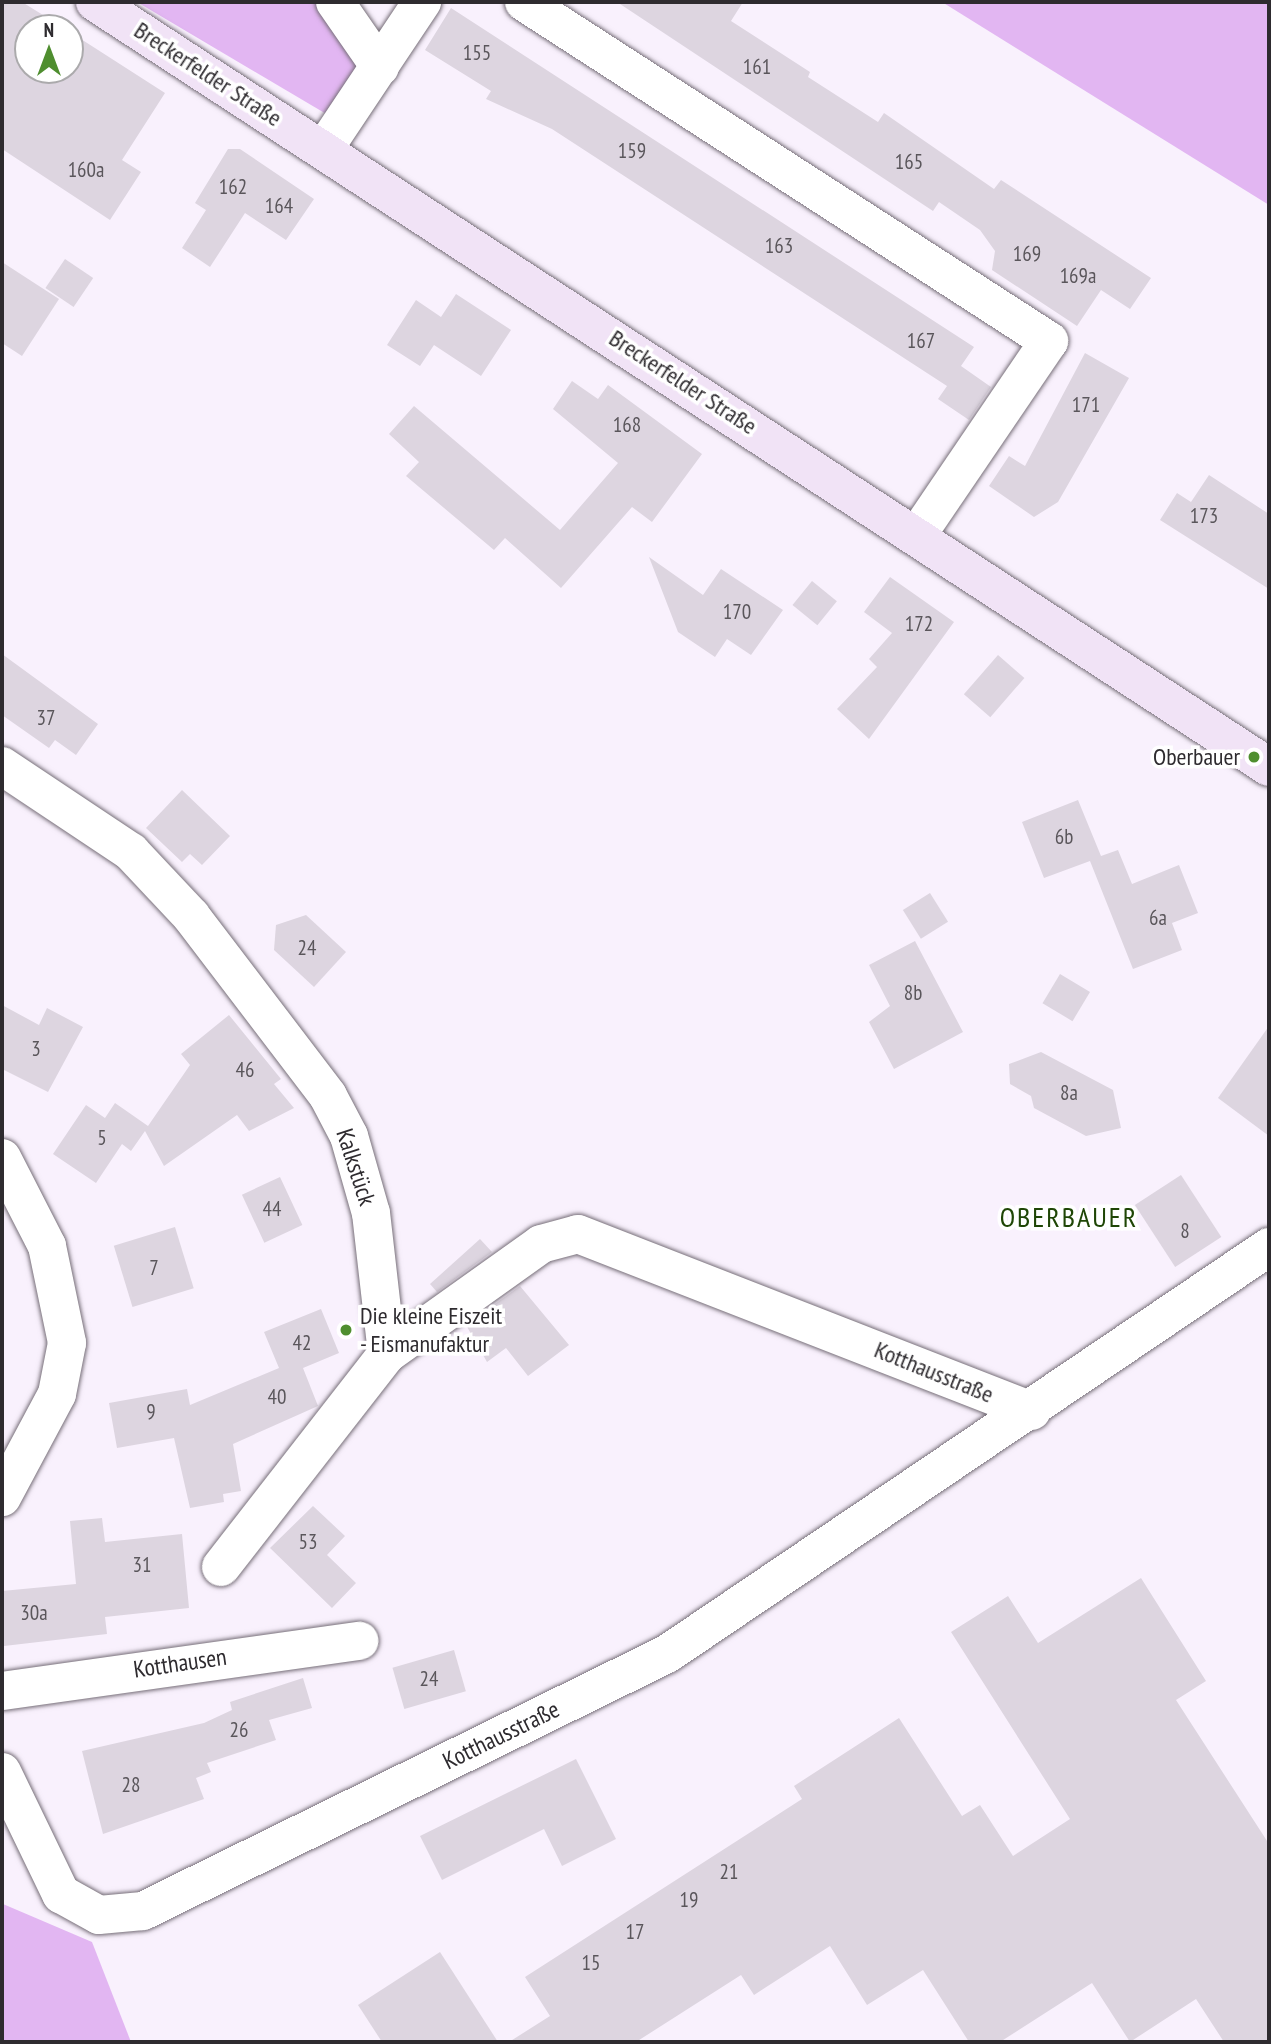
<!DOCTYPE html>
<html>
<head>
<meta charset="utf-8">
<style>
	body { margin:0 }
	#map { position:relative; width:1271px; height:2044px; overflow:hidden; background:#f9f1fd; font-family:"PT Sans Narrow",sans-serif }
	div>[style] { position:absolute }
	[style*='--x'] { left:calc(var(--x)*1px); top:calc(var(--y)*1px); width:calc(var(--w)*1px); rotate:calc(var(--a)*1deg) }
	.green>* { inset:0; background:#e2b6f2 }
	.building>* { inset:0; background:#ddd5e0; transform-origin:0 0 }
	.roads { filter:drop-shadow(0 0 2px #776f79) drop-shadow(0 0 2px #776f79) }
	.minor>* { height:38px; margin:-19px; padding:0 19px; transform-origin:19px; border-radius:19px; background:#fff }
	.secondary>* { height:38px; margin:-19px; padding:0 19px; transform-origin:19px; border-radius:19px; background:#f1e3f6 }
	.dots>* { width:19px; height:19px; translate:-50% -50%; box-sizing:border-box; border:4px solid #fff; border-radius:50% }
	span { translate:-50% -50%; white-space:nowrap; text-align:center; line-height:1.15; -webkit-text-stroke:7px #fff; paint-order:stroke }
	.number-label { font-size:21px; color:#5a565b }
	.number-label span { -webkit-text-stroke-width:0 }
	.street-label { font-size:24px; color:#2e2b2f }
	.poi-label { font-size:24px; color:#2e2b2f }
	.right { translate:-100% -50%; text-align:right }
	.left { translate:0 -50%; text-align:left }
	.quarter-label { font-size:28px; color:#1f4606; letter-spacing:2px }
	.frame { position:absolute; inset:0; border:4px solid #2e2b2f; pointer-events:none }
	.north { position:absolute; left:14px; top:14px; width:70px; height:70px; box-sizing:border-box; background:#fff; border:2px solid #abaaac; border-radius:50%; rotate:0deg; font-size:19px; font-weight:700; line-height:28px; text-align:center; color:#2e2b2f }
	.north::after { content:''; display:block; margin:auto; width:24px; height:32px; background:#4f8e2f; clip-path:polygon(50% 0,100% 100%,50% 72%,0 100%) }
</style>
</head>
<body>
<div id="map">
	<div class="green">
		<div style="clip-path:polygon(137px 2px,325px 2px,366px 63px,328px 115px)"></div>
		<div style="clip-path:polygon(942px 2px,1269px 2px,1269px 205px)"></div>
		<div style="clip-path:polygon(3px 1904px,92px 1942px,131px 2042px,2px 2042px)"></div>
	</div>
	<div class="building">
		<div style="clip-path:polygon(2px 2px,22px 2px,64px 28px,28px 28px,28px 70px,70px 70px,70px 32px,165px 93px,122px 160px,141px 172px,110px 220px,2px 149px)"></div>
		<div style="clip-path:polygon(617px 2px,743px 2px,731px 21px,810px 72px,808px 77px,878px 122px,884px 113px,994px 189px,1001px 180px,1151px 278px,1130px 309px,1101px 290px,1077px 326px,992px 270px,995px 251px,980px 230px,939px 202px,933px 211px)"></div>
		<div style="clip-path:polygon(451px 8px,974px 347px,961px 366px,991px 387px,969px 420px,938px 399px,956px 373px,947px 386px,552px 129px,486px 99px,491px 91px,425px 50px)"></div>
		<div style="clip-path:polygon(228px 149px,240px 149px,314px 199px,286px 240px,245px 213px,210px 267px,182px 248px,206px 210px,195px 203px)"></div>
		<div style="left:65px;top:259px;width:34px;height:35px;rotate:34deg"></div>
		<div style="clip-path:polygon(2px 262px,59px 299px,22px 356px,2px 343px)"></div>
		<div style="clip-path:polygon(456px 294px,511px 330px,481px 376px,434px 345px,420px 366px,387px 345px,416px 300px,441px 317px)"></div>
		<div style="clip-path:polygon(1085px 353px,1129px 378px,1058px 502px,1034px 517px,989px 486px,1009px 456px,1025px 466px)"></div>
		<div style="clip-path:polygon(572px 381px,598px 399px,608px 385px,702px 454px,652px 522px,632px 507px,561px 588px,505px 538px,494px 550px,406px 476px,419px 462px,389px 434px,414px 406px,560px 530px,618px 463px,553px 409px)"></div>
		<div style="clip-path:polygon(1209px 475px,1269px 514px,1269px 589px,1160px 520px,1177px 493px,1191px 502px)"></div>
		<div style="clip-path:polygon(649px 557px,703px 595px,721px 569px,783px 610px,751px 655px,727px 639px,715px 657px,678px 632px)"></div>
		<div style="clip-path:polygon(890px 577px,954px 622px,869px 739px,837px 709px,877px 667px,869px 659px,892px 633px,864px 612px)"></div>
		<div style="left:812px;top:581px;width:32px;height:31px;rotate:39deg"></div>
		<div style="clip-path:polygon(2px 654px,98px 724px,76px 755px,55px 740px,49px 748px,2px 715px)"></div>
		<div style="left:998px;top:655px;width:35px;height:52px;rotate:41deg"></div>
		<div style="clip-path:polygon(182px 790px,230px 836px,202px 865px,190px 854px,182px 862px,146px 828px)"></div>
		<div style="clip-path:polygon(1078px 800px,1101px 856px,1118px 850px,1132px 884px,1179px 865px,1198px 913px,1172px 923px,1182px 950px,1133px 969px,1090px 861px,1044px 878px,1022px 822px)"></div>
		<div style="left:930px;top:893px;width:34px;height:32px;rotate:58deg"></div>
		<div style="clip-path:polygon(306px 915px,346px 952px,314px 987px,274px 950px,276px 925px)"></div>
		<div style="clip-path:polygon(915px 941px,963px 1032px,894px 1069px,869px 1022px,890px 1006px,869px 965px)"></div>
		<div style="left:1060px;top:974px;width:35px;height:34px;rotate:31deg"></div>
		<div style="clip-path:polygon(2px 1005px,39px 1025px,47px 1008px,83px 1027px,48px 1092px,2px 1069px)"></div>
		<div style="clip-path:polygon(229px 1015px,281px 1079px,274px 1084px,294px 1108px,249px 1131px,237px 1115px,164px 1166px,145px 1131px,131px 1151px,122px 1144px,96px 1183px,53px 1154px,86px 1105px,105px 1118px,115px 1103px,148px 1126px,190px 1065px,181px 1054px)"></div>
		<div style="clip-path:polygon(1269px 1026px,1269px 1136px,1218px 1098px)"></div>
		<div style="clip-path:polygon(1041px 1052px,1113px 1090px,1121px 1128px,1086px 1136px,1034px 1108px,1031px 1096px,1010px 1084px,1009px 1064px)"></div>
		<div style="left:1181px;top:1175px;width:74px;height:55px;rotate:57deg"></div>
		<div style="left:280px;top:1177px;width:53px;height:42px;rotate:65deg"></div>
		<div style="left:175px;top:1227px;width:64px;height:64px;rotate:73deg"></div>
		<div style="clip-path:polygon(480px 1239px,492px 1252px,437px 1292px,430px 1284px)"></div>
		<div style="clip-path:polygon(520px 1286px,569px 1345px,528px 1376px,506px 1348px,487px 1362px,466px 1325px)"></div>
		<div style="clip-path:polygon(321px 1309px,339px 1353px,303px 1368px,318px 1406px,233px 1444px,241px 1491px,223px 1494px,224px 1502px,190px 1508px,174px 1438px,117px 1448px,109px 1403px,187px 1389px,190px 1405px,279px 1368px,264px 1332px)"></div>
		<div style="clip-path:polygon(313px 1506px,345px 1536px,327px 1555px,356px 1583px,332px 1608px,270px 1548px)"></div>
		<div style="clip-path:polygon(102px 1518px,105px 1542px,182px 1534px,189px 1608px,105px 1617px,107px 1634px,4px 1646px,2px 1591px,76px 1584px,70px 1521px)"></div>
		<div style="clip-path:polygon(1141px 1578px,1206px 1681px,1176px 1700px,1269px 1844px,1269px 2042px,1224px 2042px,1196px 1999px,1130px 2042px,1092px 1983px,1000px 2042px,969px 2042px,923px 1970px,867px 2005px,830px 1946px,754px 1995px,741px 1975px,636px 2042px,509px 2042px,550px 2016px,525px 1977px,802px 1799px,794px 1786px,899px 1718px,962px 1816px,980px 1805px,1013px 1856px,1070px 1819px,951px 1632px,1008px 1596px,1038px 1643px)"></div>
		<div style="left:454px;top:1650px;width:43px;height:64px;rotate:74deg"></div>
		<div style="clip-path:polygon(303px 1678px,312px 1708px,269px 1720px,276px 1740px,207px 1763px,211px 1772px,196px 1778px,204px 1799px,103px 1834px,82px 1751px,204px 1723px,232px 1710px,230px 1702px)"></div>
		<div style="clip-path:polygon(576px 1759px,616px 1839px,562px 1866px,544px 1829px,442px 1880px,420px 1836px)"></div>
		<div style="clip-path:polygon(440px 1952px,498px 2042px,382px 2042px,358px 2005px)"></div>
	</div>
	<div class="roads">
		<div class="minor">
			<div style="--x:335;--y:2;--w:79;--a:55.3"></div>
			<div style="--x:524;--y:2;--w:625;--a:32.85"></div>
			<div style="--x:1049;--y:341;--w:235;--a:124.2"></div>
			<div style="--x:324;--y:149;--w:177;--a:-56.3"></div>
			<div style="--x:2;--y:766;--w:155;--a:33.7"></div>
			<div style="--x:131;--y:852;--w:88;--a:46.8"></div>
			<div style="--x:191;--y:916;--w:226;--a:52.7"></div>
			<div style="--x:328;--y:1096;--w:45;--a:62.3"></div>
			<div style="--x:349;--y:1136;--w:80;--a:74.1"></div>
			<div style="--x:371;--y:1213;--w:142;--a:83.5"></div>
			<div style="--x:2;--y:1158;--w:99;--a:62.9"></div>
			<div style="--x:47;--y:1246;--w:99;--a:78.3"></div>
			<div style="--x:67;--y:1343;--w:52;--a:101.1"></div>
			<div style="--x:57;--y:1394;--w:117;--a:118.1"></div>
			<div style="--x:221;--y:1567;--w:270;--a:-52.1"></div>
			<div style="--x:387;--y:1354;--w:189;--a:-35.5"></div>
			<div style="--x:541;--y:1244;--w:38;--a:-15"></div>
			<div style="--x:578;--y:1234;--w:487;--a:21.3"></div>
			<div style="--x:2;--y:1691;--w:361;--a:-8"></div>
			<div style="--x:2;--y:1772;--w:136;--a:64.2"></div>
			<div style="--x:61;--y:1894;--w:43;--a:28.9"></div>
			<div style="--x:99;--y:1915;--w:44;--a:-5.2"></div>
			<div style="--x:143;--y:1911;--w:584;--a:-26.13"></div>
			<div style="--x:667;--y:1654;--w:727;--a:-34.06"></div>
		</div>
		<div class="secondary">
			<div style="--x:95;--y:2;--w:1401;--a:33.09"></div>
		</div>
	</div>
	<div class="dots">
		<div style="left:1254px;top:757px;background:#4f8e2f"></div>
		<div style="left:346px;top:1330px;background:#4f8e2f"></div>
	</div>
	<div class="number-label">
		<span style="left:477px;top:53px">155</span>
		<span style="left:757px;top:67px">161</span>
		<span style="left:632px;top:151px">159</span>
		<span style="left:909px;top:162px">165</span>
		<span style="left:86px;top:170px">160a</span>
		<span style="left:233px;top:187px">162</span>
		<span style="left:279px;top:206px">164</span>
		<span style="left:779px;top:246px">163</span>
		<span style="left:1027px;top:254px">169</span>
		<span style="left:1078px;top:276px">169a</span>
		<span style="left:921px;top:341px">167</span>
		<span style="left:1086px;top:405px">171</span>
		<span style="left:627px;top:425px">168</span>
		<span style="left:1204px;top:516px">173</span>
		<span style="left:737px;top:612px">170</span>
		<span style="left:919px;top:624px">172</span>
		<span style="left:46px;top:718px">37</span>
		<span style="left:1064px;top:837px">6b</span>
		<span style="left:1158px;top:918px">6a</span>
		<span style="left:307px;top:948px">24</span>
		<span style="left:913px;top:993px">8b</span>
		<span style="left:36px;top:1049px">3</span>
		<span style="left:245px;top:1070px">46</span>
		<span style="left:1069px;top:1093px">8a</span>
		<span style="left:102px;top:1138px">5</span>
		<span style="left:272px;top:1209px">44</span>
		<span style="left:1185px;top:1231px">8</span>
		<span style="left:154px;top:1268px">7</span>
		<span style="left:302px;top:1343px">42</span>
		<span style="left:277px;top:1397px">40</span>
		<span style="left:151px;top:1412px">9</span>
		<span style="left:308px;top:1542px">53</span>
		<span style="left:142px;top:1565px">31</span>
		<span style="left:34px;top:1613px">30a</span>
		<span style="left:429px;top:1679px">24</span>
		<span style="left:239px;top:1730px">26</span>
		<span style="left:131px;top:1785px">28</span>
		<span style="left:729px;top:1872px">21</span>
		<span style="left:689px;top:1900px">19</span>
		<span style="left:635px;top:1932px">17</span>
		<span style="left:591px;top:1963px">15</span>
	</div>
	<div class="street-label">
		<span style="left:208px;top:74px;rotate:33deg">Breckerfelder Straße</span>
		<span style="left:683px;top:382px;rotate:33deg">Breckerfelder Straße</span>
		<span style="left:356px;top:1167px;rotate:72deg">Kalkstück</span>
		<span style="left:934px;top:1372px;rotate:22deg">Kotthausstraße</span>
		<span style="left:180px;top:1663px;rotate:-8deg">Kotthausen</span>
		<span style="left:501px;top:1735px;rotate:-26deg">Kotthausstraße</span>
	</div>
	<div class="poi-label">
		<span class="right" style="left:1240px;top:757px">Oberbauer</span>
		<span class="left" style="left:360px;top:1330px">Die kleine Eiszeit<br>- Eismanufaktur</span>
	</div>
	<div class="quarter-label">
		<span style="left:1069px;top:1217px">OBERBAUER</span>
	</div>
	<div class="frame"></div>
	<div class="north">N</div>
</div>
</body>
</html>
